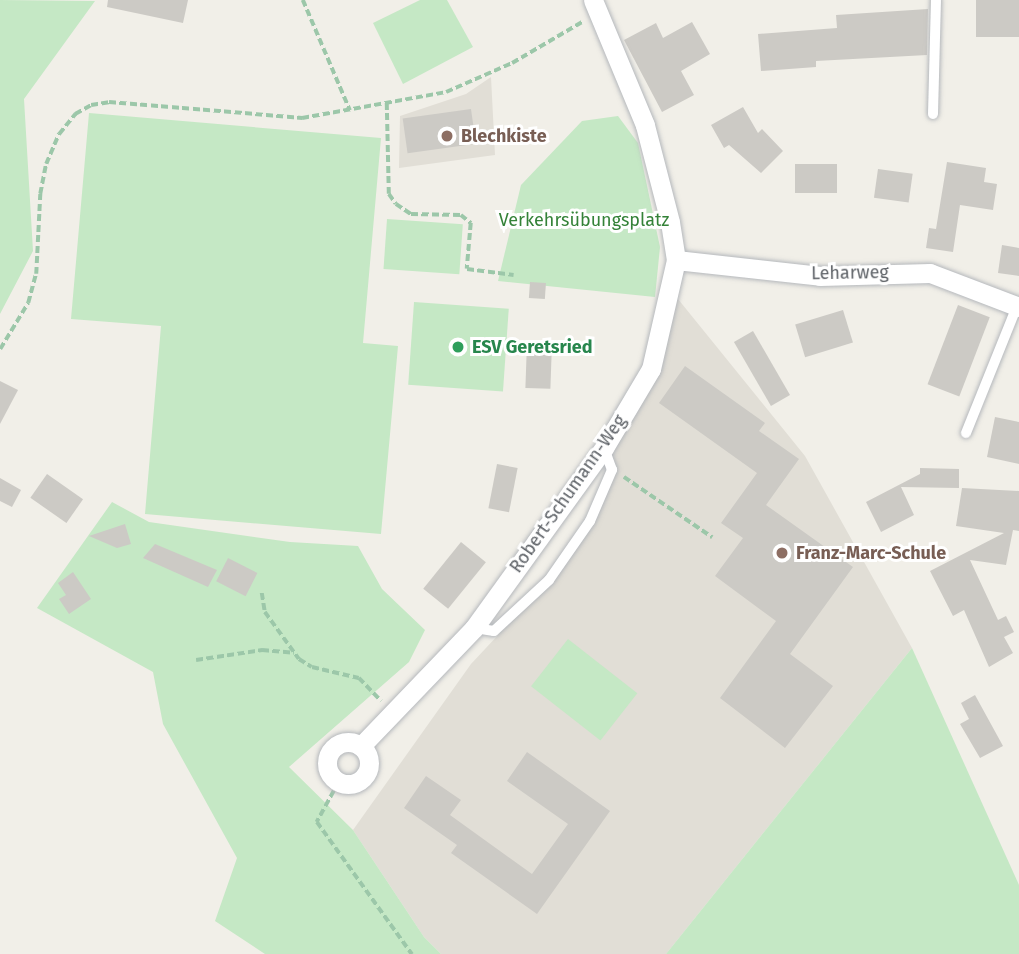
<!DOCTYPE html>
<html>
<head>
<meta charset="utf-8">
<style>
	body { margin:0 }
	#map { position:relative; width:1019px; height:954px; overflow:hidden; background:#f1efe8; font-family:"Fira Sans",sans-serif }
	div>[style] { position:absolute }
	[style*='--x'] { left:calc(var(--x)*1px); top:calc(var(--y)*1px); width:calc(var(--w)*1px); rotate:calc(var(--a)*1deg) }
	.education>* { inset:0; background:#e1ded6 }
	.green>* { inset:0; background:#c5e8c5; transform-origin:0 0 }
	.building>* { inset:0; background:#cccac5; transform-origin:0 0 }
	.path>* { height:3.5px; margin-top:-1.75px; transform-origin:0; background:repeating-linear-gradient(90deg,#9cc7a9 0 7px,transparent 0 10.5px) }
	.roads { filter:drop-shadow(0 0 2px #b5b8bc) drop-shadow(0 0 2px #b5b8bc) }
	.lane>* { height:10px; margin:-5px; padding:0 5px; transform-origin:5px; border-radius:5px; background:#fff }
	.street>* { height:19px; margin:-9.5px; padding:0 9.5px; transform-origin:9.5px; border-radius:9.5px; background:#fff }
	.street>.ring { margin:-9.5px; padding:0; box-sizing:content-box; background:none; border:19px solid #fff; border-radius:50% }
	.dots>* { width:19px; height:19px; translate:-50% -50%; box-sizing:border-box; border:4px solid #fff; border-radius:50% }
	span { translate:-50% -50%; white-space:nowrap; text-align:center; line-height:1.15; -webkit-text-stroke:6px #fff; paint-order:stroke }
	.education-label { font-size:18px; color:#785e54; font-weight:700 }
	.left { translate:0 -50%; text-align:left }
	.park-label { font-size:18px; color:#348238 }
	.street-label { font-size:18px; color:#5f6368 }
	.leisure-label { font-size:18px; color:#27864d; font-weight:700 }
</style>
</head>
<body>
<div id="map">
	<div class="education">
		<div style="clip-path:polygon(491px 77px,495px 155px,399px 168px,400px 116px,466px 94px)"></div>
		<div style="clip-path:polygon(678px 299px,805px 456px,912px 648px,666px 954px,441px 954px,424px 937px,353px 830px,471px 664px,554px 575px,581px 533px,612px 470px,604px 448px,651px 369px)"></div>
	</div>
	<div class="green">
		<div style="clip-path:polygon(0 0,95px 1px,24px 99px,33px 251px,0 314px)"></div>
		<div style="clip-path:polygon(420px 0,447px 0,473px 47px,403px 84px,373px 23px)"></div>
		<div style="clip-path:polygon(89px 113px,381px 138px,363px 343px,398px 346px,381px 534px,145px 514px,161px 326px,71px 319px)"></div>
		<div style="clip-path:polygon(618px 116px,638px 143px,660px 247px,655px 297px,498px 281px,521px 185px,582px 121px)"></div>
		<div style="left:387px;top:219px;width:76px;height:50px;rotate:4deg"></div>
		<div style="left:414px;top:302px;width:95px;height:83px;rotate:4deg"></div>
		<div style="clip-path:polygon(112px 502px,149px 522px,290px 542px,358px 546px,382px 589px,425px 630px,409px 662px,289px 767px,353px 830px,424px 937px,441px 954px,265px 954px,215px 921px,237px 858px,163px 724px,153px 672px,37px 608px)"></div>
		<div style="left:568px;top:639px;width:88px;height:60px;rotate:38deg"></div>
		<div style="clip-path:polygon(912px 648px,1019px 885px,1019px 954px,666px 954px)"></div>
	</div>
	<div class="building">
		<div style="clip-path:polygon(108px 0,188px 0,183px 23px,107px 7px)"></div>
		<div style="left:976px;top:0;width:43px;height:37px"></div>
		<div style="clip-path:polygon(928px 9px,927px 55px,816px 61px,816px 67px,761px 71px,758px 34px,837px 28px,836px 15px)"></div>
		<div style="clip-path:polygon(692px 22px,710px 54px,681px 71px,694px 95px,662px 112px,624px 40px,656px 23px,663px 38px)"></div>
		<div style="clip-path:polygon(743px 107px,758px 133px,762px 129px,783px 151px,761px 173px,729px 145px,724px 148px,711px 125px)"></div>
		<div style="left:471px;top:109px;width:35px;height:69px;rotate:82deg"></div>
		<div style="clip-path:polygon(947px 162px,986px 168px,984px 182px,997px 184px,993px 210px,960px 205px,953px 252px,926px 248px,929px 228px,936px 229px)"></div>
		<div style="left:795px;top:164px;width:42px;height:29px"></div>
		<div style="left:878px;top:169px;width:35px;height:29px;rotate:8deg"></div>
		<div style="clip-path:polygon(1002px 245px,1019px 248px,1019px 276px,998px 273px)"></div>
		<div style="left:530px;top:282px;width:16px;height:16px;rotate:4deg"></div>
		<div style="left:958px;top:305px;width:34px;height:85px;rotate:21deg"></div>
		<div style="left:843px;top:310px;width:34px;height:50px;rotate:73deg"></div>
		<div style="left:753px;top:331px;width:74px;height:22px;rotate:60deg"></div>
		<div style="left:527px;top:342px;width:25px;height:46px;rotate:2deg"></div>
		<div style="clip-path:polygon(685px 366px,765px 423px,759px 431px,799px 459px,766px 505px,853px 567px,790px 654px,833px 686px,785px 748px,720px 698px,776px 621px,715px 576px,743px 538px,721px 523px,757px 473px,659px 403px)"></div>
		<div style="clip-path:polygon(0 381px,18px 390px,0 424px)"></div>
		<div style="clip-path:polygon(995px 417px,1019px 422px,1019px 464px,987px 457px)"></div>
		<div style="left:497px;top:464px;width:21px;height:45px;rotate:11deg"></div>
		<div style="clip-path:polygon(920px 468px,959px 469px,959px 488px,901px 487px,914px 515px,881px 532px,866px 502px,920px 474px)"></div>
		<div style="left:47px;top:474px;width:44px;height:29px;rotate:35deg"></div>
		<div style="clip-path:polygon(0 478px,21px 490px,12px 507px,0 501px)"></div>
		<div style="clip-path:polygon(962px 488px,1019px 491px,1019px 531px,1013px 530px,1006px 565px,970px 560px,998px 620px,1006px 616px,1014px 632px,1004px 637px,1013px 653px,989px 667px,964px 610px,953px 616px,930px 571px,1004px 533px,956px 526px)"></div>
		<div style="clip-path:polygon(125px 524px,131px 544px,117px 548px,89px 536px)"></div>
		<div style="left:461px;top:542px;width:32px;height:60px;rotate:39deg"></div>
		<div style="clip-path:polygon(155px 544px,217px 570px,208px 587px,143px 558px)"></div>
		<div style="left:228px;top:558px;width:33px;height:26px;rotate:27deg"></div>
		<div style="clip-path:polygon(73px 572px,91px 599px,69px 614px,59px 599px,66px 595px,58px 583px)"></div>
		<div style="clip-path:polygon(975px 695px,1003px 746px,980px 758px,960px 724px,969px 719px,961px 703px)"></div>
		<div style="clip-path:polygon(527px 752px,610px 811px,537px 914px,451px 853px,457px 845px,404px 808px,426px 776px,461px 800px,450px 815px,532px 874px,568px 824px,507px 781px)"></div>
	</div>
	<div class="path">
		<div style="--x:303;--y:0;--w:120;--a:66.9"></div>
		<div style="--x:387;--y:103;--w:91;--a:88.7"></div>
		<div style="--x:389;--y:194;--w:12;--a:55"></div>
		<div style="--x:396;--y:204;--w:18;--a:34"></div>
		<div style="--x:411;--y:214;--w:50;--a:1.1"></div>
		<div style="--x:461;--y:215;--w:13;--a:39"></div>
		<div style="--x:471;--y:223;--w:46;--a:95"></div>
		<div style="--x:467;--y:269;--w:47;--a:7.3"></div>
		<div style="--x:0;--y:349;--w:54;--a:-58.7"></div>
		<div style="--x:28;--y:303;--w:30;--a:-75"></div>
		<div style="--x:36;--y:274;--w:80;--a:-87.1"></div>
		<div style="--x:40;--y:194;--w:31;--a:-79"></div>
		<div style="--x:46;--y:164;--w:33;--a:-67"></div>
		<div style="--x:59;--y:134;--w:26;--a:-51"></div>
		<div style="--x:75;--y:114;--w:18;--a:-29"></div>
		<div style="--x:91;--y:105;--w:18;--a:-9"></div>
		<div style="--x:109;--y:102;--w:194;--a:4.7"></div>
		<div style="--x:302;--y:118;--w:146;--a:-10.2"></div>
		<div style="--x:446;--y:92;--w:72;--a:-23.7"></div>
		<div style="--x:512;--y:63;--w:83;--a:-30.3"></div>
		<div style="--x:624;--y:477;--w:107;--a:34.3"></div>
		<div style="--x:262;--y:593;--w:19;--a:81"></div>
		<div style="--x:265;--y:612;--w:58;--a:54.1"></div>
		<div style="--x:299;--y:659;--w:15;--a:32"></div>
		<div style="--x:312;--y:667;--w:48;--a:13.2"></div>
		<div style="--x:359;--y:678;--w:32;--a:46"></div>
		<div style="--x:196;--y:660;--w:67;--a:-8.6"></div>
		<div style="--x:262;--y:650;--w:32;--a:5"></div>
		<div style="--x:339;--y:782;--w:46;--a:118.8"></div>
		<div style="--x:317;--y:822;--w:163;--a:54.3"></div>
	</div>
	<div class="roads">
		<div class="lane">
			<div style="--x:933;--y:114;--w:114;--a:-88.5"></div>
			<div style="--x:966;--y:433;--w:137;--a:-68.1"></div>
			<div style="--x:475;--y:628;--w:19;--a:9"></div>
			<div style="--x:494;--y:631;--w:75;--a:-42.8"></div>
			<div style="--x:549;--y:580;--w:72;--a:-55.2"></div>
			<div style="--x:590;--y:521;--w:56;--a:-66.7"></div>
			<div style="--x:612;--y:470;--w:23;--a:-110"></div>
		</div>
		<div class="street">
			<div style="--x:676;--y:260;--w:145;--a:6.3"></div>
			<div style="--x:820;--y:276;--w:110;--a:-1.6"></div>
			<div style="--x:930;--y:273;--w:95;--a:20.9"></div>
			<div class="ring" style="left:327px;top:742px;width:23px;height:23px"></div>
			<div style="--x:361;--y:746;--w:163;--a:-46.2"></div>
			<div style="--x:474;--y:628;--w:222;--a:-54.2"></div>
			<div style="--x:604;--y:448;--w:92;--a:-59.3"></div>
			<div style="--x:651;--y:369;--w:112;--a:-77.1"></div>
			<div style="--x:676;--y:260;--w:38;--a:-99"></div>
			<div style="--x:670;--y:222;--w:100;--a:-104.5"></div>
			<div style="--x:645;--y:125;--w:135;--a:-112.6"></div>
		</div>
	</div>
	<div class="dots">
		<div style="left:447px;top:136px;background:#8d6e63"></div>
		<div style="left:458px;top:347px;background:#2e9e5b"></div>
		<div style="left:782px;top:553px;background:#8d6e63"></div>
	</div>
	<div class="education-label">
		<span class="left" style="left:461px;top:136px">Blechkiste</span>
		<span class="left" style="left:796px;top:553px">Franz-Marc-Schule</span>
	</div>
	<div class="park-label">
		<span style="left:584px;top:220px">Verkehrsübungsplatz</span>
	</div>
	<div class="street-label">
		<span style="left:850px;top:273px;rotate:-1deg">Leharweg</span>
		<span style="left:568px;top:494px;rotate:-55deg">Robert-Schumann-Weg</span>
	</div>
	<div class="leisure-label">
		<span class="left" style="left:472px;top:347px">ESV Geretsried</span>
	</div>
</div>
</body>
</html>
